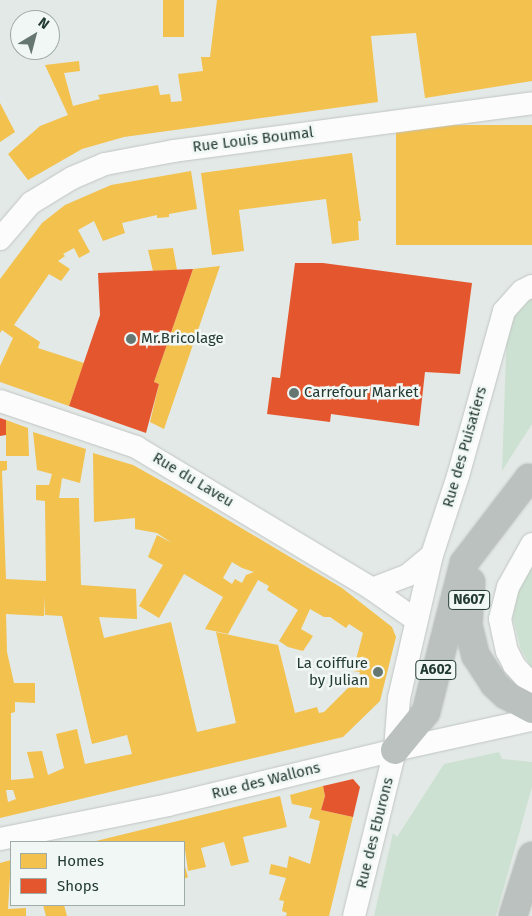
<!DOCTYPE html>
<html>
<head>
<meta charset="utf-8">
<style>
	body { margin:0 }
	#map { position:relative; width:532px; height:916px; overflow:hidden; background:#e3e9e6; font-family:"Fira Sans",sans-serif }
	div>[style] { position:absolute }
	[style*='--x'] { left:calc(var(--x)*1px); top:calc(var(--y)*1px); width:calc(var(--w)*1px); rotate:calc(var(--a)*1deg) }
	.green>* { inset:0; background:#cde1d2 }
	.homes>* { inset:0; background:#f2c14e; transform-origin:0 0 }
	.shops>* { inset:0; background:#e4572e }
	.roads { filter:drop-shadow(0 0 1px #c0c5c3) drop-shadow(0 0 1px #c0c5c3) }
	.minor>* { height:22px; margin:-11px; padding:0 11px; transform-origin:11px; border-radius:11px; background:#fbfcfb }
	.motorway>* { height:28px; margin:-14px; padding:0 14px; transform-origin:14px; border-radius:14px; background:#bac1bf }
	.dots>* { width:14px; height:14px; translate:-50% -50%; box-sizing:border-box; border:2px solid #f1f7f4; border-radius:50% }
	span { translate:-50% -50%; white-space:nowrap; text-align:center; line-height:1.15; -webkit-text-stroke:5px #f1f7f4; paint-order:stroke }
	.shield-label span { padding:1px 4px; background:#f1f7f4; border:1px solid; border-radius:4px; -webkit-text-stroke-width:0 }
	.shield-label { font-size:14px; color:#223a32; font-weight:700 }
	.street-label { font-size:15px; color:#223a32 }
	.poi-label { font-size:15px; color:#223a32 }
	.left { translate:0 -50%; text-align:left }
	.right { translate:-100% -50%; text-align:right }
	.legend { position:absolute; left:10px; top:841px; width:175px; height:65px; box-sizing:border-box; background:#f1f7f4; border:1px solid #9eaba6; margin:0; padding:6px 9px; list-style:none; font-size:15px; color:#223a32 }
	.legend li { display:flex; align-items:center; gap:10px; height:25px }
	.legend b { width:25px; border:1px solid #9eaba6 }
	.north { position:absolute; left:10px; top:10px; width:50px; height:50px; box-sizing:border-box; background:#f1f7f4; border:1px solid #9eaba6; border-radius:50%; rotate:37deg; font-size:14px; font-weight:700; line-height:20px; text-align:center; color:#223a32 }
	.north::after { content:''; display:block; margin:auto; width:18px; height:22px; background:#667771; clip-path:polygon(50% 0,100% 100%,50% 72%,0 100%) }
</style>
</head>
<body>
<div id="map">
	<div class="green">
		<div style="clip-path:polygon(532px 296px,532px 424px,502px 471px,507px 325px)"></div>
		<div style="clip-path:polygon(532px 564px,532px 668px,521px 650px,513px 619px,517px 587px)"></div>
		<div style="clip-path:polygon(499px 752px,502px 759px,532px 762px,532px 787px,496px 916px,374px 916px,393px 833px,397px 837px,444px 764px)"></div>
	</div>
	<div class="homes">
		<div style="left:163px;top:0;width:21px;height:37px"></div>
		<div style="clip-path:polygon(217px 0,532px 0,532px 81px,425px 98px,416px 33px,371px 36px,378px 102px,124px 137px,82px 149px,28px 180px,8px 154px,40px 126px,68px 115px,45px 65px,79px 61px,80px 71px,64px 73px,73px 106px,100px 99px,98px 95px,158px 85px,160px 95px,170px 94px,171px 102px,182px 101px,178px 74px,203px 71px,201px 57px,210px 57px)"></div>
		<div style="clip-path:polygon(0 103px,15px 132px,0 142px)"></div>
		<div style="left:532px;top:125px;width:120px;height:136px;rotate:90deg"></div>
		<div style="clip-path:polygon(352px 153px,361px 221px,358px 221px,359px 240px,332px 244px,326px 199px,239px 210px,244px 251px,212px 255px,201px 173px)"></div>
		<div style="clip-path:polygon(191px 171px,197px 209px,169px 214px,169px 217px,157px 218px,157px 215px,122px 223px,125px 233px,103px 241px,94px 221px,78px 230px,90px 252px,79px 258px,74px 248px,63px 254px,65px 256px,58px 261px,70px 269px,61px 281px,49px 274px,14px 325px,40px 342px,38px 348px,84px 363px,69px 406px,0 382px,0 366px,13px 338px,2px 330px,0 333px,0 279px,42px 223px,65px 205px,111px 185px)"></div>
		<div style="clip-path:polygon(173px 248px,177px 270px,153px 271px,148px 250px)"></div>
		<div style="clip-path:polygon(220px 266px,164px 429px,150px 422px,159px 384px,154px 382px,193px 269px)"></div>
		<div style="clip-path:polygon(6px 420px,28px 428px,29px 456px,6px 456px)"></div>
		<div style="clip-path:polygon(evenodd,33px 432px,86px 449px,80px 483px,62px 478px,59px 498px,79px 498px,81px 585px,136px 589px,137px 619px,99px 617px,104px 638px,171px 622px,197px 732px,236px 723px,216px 632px,278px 645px,295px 713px,317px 707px,319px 713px,324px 712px,358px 678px,360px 672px,353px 671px,363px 633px,349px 624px,346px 628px,330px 617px,324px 617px,310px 609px,301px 629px,313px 636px,303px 651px,288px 647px,279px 641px,298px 610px,267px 590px,269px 586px,258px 580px,228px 634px,205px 629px,223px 597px,184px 574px,159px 618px,139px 606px,163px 565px,148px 557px,157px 535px,172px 543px,157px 533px,135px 529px,135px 518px,94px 522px,93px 453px,133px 465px,174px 488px,342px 588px,392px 627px,396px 637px,380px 701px,343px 737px,0 818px,0 461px,7px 461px,7px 470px,2px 471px,6px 579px,46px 581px,45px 501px,36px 500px,36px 485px,49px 485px,52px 474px,37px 470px,33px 432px,232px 562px,242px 568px,254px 572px,246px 575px,242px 583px,235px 579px,232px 584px,223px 578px,232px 562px,33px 432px,45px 596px,45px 615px,62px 616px,92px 744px,127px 735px,132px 754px,85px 764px,77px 729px,56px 734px,64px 768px,48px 775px,42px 751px,27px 752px,34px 778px,11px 780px,11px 713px,15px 712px,15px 702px,35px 703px,35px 683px,14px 683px,7px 652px,6px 614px,44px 616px,45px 596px,33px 432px,6px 790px,13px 790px,16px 799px,8px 802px,6px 790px)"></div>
		<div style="clip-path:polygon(323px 786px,325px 796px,321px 810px,353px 817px,329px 916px,286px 916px,287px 913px,282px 911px,284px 901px,279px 900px,286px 878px,269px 874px,271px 864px,287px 868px,289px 856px,310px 864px,320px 821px,309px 818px,312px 808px,292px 804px,290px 795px)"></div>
		<div style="clip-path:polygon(280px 796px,287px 827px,243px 837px,249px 862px,231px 866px,224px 842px,201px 848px,206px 867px,188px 871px,184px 842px,92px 842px)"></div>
		<div style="clip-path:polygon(11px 860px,8px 909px,26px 908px,26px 916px,0 916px,0 863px)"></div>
		<div style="clip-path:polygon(184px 863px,188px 877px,184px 879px)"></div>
		<div style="clip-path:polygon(43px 905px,64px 905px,67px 916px,46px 916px)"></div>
	</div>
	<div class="shops">
		<div style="clip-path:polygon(295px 263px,323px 263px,472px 283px,460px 374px,425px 372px,419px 426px,331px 414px,330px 422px,267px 414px,272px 377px,280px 378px)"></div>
		<div style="clip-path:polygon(193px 269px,154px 382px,159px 384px,146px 433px,69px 406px,100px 315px,98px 273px)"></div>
		<div style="clip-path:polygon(0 418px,6px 420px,6px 435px,0 436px)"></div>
		<div style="clip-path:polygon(353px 779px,360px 787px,353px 817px,321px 810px,325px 796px,323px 786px)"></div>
	</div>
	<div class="roads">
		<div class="minor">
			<div style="--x:0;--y:239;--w:48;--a:-49.3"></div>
			<div style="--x:31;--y:203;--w:48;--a:-31.4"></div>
			<div style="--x:72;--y:178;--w:36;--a:-23"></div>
			<div style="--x:105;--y:164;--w:70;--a:-10.7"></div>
			<div style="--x:174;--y:151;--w:361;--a:-7.6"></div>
			<div style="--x:0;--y:401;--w:144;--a:18.7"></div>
			<div style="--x:136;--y:447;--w:275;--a:31"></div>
			<div style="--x:372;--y:589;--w:54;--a:35.2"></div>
			<div style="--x:532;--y:544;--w:49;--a:119.2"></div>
			<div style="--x:508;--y:587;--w:33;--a:104"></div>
			<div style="--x:500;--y:619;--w:33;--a:78"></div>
			<div style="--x:507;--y:651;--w:16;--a:63"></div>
			<div style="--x:514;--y:665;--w:27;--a:48"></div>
			<div style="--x:372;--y:589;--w:39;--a:-21"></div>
			<div style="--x:408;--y:575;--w:31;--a:-40"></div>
			<div style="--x:0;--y:839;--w:171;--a:-11.4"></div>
			<div style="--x:168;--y:805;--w:234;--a:-13.6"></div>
			<div style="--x:395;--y:750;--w:140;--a:-12.4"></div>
			<div style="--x:354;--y:916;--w:171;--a:-76.1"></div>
			<div style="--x:395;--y:750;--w:52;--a:-85.6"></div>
			<div style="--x:399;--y:698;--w:147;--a:-77"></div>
			<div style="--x:432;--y:555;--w:83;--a:-71.8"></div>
			<div style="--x:458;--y:476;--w:171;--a:-74.4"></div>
			<div style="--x:504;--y:311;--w:27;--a:-48"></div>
			<div style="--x:522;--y:291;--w:11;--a:-27"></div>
		</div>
		<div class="motorway">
			<div style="--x:471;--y:582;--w:43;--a:94"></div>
			<div style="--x:468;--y:625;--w:32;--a:76"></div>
			<div style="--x:476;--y:656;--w:33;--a:57"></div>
			<div style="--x:494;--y:684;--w:16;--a:43"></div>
			<div style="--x:506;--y:695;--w:30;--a:28"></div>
			<div style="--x:395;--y:750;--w:49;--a:-50.8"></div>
			<div style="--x:426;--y:712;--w:154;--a:-75.7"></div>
			<div style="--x:464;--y:563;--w:107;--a:-52.6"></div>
			<div style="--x:513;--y:916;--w:63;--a:-72.4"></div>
		</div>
	</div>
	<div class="dots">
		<div style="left:131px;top:339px;background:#667771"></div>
		<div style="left:294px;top:393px;background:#667771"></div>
		<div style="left:378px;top:672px;background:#667771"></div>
	</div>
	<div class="shield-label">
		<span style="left:469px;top:600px">N607</span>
		<span style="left:436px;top:670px">A602</span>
	</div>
	<div class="street-label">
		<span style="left:253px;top:140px;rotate:-7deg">Rue Louis Boumal</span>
		<span style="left:465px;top:447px;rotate:-74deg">Rue des Puisatiers</span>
		<span style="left:193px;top:480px;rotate:31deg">Rue du Laveu</span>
		<span style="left:266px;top:781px;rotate:-14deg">Rue des Wallons</span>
		<span style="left:375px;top:833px;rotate:-76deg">Rue des Eburons</span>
	</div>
	<div class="poi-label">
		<span class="left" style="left:141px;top:339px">Mr.Bricolage</span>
		<span class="left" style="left:304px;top:393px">Carrefour Market</span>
		<span class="right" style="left:368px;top:672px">La coiffure<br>by Julian</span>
	</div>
	<ul class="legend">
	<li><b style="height:14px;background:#f2c14e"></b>Homes</li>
	<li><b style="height:14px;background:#e4572e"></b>Shops</li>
	</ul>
	<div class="north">N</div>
</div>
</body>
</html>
